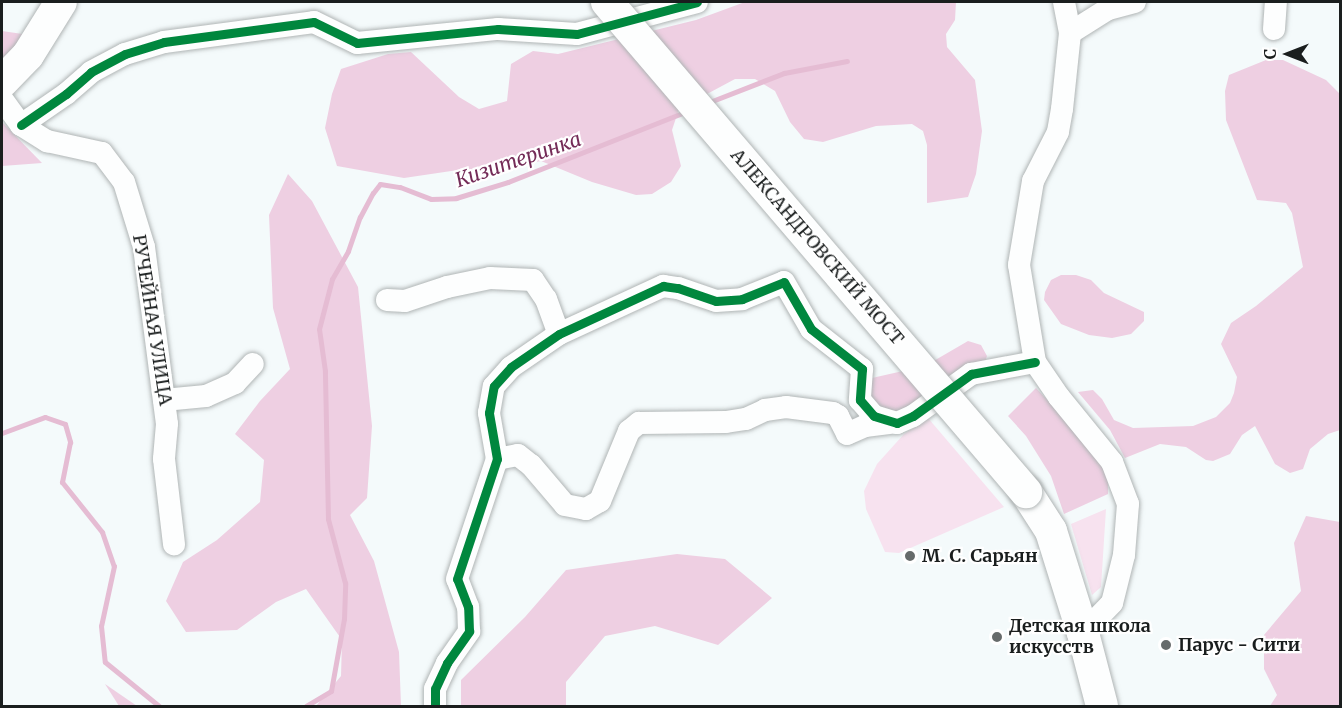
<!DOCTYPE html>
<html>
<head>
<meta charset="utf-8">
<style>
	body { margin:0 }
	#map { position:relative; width:1342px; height:708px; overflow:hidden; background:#f4fafb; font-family:Merriweather,serif }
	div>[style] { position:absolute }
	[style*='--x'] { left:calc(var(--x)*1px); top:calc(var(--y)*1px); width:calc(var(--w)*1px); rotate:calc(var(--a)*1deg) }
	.green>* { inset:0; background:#f7e2ef }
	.forest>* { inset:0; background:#eecfe2 }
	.stream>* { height:5px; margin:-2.5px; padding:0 2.5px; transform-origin:2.5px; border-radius:2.5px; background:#e5bcd3 }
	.roads { filter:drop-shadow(0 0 2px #b0b5b5) drop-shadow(0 0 2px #b0b5b5) }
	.street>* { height:22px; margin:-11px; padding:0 11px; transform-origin:11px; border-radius:11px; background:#fdfefe }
	.secondary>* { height:32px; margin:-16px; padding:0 16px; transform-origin:16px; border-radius:16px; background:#fdfefe }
	.bridges { filter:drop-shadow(0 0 2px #b0b5b5) drop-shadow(0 0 2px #b0b5b5) }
	.secondary-bridge>* { height:32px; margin:-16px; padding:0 16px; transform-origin:16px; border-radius:16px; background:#fdfefe }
	.cycleway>* { height:9px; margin:-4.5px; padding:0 4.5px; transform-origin:4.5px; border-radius:4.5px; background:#00873e }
	.dots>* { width:16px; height:16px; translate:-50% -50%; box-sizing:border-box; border:3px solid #fff; border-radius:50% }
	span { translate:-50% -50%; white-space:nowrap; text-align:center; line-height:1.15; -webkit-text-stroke:4.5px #fff; paint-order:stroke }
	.street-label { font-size:18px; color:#1a1e1e }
	.poi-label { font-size:18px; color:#1a1e1e; font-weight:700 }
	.left { translate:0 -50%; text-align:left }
	.water-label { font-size:20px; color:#742c58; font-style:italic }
	.frame { position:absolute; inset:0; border:3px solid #1a1e1e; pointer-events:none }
	.north { position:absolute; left:1258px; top:24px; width:60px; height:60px; -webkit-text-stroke:4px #fff; paint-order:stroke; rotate:270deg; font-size:16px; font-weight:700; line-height:24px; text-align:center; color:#1a1e1e }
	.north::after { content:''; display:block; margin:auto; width:21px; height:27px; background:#1a1e1e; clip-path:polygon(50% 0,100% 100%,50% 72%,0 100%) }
</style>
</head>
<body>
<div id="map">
	<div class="green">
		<div style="clip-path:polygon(928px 418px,1004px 507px,899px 553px,885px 552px,866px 509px,864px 491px,877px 464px,904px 434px)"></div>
		<div style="clip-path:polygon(1106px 509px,1101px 587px,1092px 595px,1071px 524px)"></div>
	</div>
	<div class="forest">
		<div style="clip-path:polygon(745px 2px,956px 2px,955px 20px,946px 34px,947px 47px,975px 80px,982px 131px,976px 174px,968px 197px,927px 203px,927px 145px,923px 131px,912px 124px,876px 126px,823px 142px,804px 139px,790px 122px,775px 91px,755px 79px,735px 79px,679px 109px,672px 130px,681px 166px,671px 182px,652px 194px,636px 195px,592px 182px,541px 161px,487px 171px,458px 170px,404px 178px,337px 166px,325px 128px,332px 94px,341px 69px,388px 54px,411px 52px,459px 97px,479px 109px,507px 101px,511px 64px,533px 51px,558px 54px,696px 20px)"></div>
		<div style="clip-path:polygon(2px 31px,36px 36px,2px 72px)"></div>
		<div style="clip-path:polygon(1266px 60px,1283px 60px,1326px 80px,1340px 94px,1340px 430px,1328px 434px,1310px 449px,1303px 469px,1290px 473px,1275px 464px,1255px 426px,1242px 435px,1230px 454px,1213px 461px,1206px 460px,1186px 447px,1160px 444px,1125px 458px,1110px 430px,1078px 392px,1093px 390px,1102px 399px,1114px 420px,1133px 428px,1193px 426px,1216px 417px,1230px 403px,1234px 393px,1237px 377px,1221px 344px,1231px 323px,1256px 306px,1303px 267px,1292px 213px,1286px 203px,1257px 200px,1226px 120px,1225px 91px,1229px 75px)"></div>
		<div style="clip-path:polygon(2px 122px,42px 163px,2px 166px)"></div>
		<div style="clip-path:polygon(288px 174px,312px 201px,358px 287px,372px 426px,367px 498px,350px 515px,374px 561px,399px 652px,401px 706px,316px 706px,341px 676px,342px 640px,306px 589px,276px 602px,237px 630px,186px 632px,166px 601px,183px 562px,217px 540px,260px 502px,264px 460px,235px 434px,260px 401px,290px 369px,273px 308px,269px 215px)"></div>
		<div style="clip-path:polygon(1061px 275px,1076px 275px,1091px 280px,1104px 293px,1144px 312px,1144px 321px,1131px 334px,1112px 338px,1089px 335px,1061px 324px,1044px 300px,1045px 292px,1051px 280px)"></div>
		<div style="clip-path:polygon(968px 341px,981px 345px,987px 356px,985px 362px,899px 413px,883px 411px,870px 399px,872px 378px,925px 366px)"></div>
		<div style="clip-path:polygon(1036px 388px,1095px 451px,1108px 478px,1108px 494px,1064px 514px,1051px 476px,1026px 436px,1008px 416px)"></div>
		<div style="clip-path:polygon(1306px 516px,1340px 522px,1340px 706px,1270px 706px,1277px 695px,1264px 669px,1264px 635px,1301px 591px,1294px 543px)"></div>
		<div style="clip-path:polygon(677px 554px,725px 559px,772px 598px,718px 645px,655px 626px,605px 636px,566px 682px,566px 706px,461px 706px,461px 680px,525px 617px,566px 570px)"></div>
		<div style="clip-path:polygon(105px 684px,137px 706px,119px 706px)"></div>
	</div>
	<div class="stream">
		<div style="--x:707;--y:103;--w:83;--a:-21.3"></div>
		<div style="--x:784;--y:73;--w:64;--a:-10.8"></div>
		<div style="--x:2;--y:433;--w:46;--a:-20.4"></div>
		<div style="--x:45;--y:417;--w:21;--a:19"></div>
		<div style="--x:65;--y:424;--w:19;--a:74"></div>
		<div style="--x:70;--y:442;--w:41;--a:101.3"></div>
		<div style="--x:62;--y:482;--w:64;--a:51.3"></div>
		<div style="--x:102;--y:532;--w:36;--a:71"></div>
		<div style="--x:114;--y:566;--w:61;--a:102.2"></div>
		<div style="--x:101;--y:626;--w:36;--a:84"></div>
		<div style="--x:105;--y:662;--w:70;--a:39.2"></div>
		<div style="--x:306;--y:706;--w:29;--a:-31"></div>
		<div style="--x:331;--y:691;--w:73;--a:-79.8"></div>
		<div style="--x:344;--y:619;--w:36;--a:-88"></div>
		<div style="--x:345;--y:583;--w:66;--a:-104.9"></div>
		<div style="--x:328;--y:519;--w:148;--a:-91.2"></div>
		<div style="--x:325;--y:371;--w:42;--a:-98.1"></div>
		<div style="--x:319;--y:329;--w:52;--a:-75.4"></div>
		<div style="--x:332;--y:279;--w:32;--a:-60"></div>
		<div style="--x:348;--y:251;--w:36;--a:-71"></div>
		<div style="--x:360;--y:217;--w:27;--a:-62"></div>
		<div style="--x:373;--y:193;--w:11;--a:-52"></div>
		<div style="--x:380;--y:184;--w:20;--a:9"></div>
		<div style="--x:400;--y:187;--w:33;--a:21"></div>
		<div style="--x:431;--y:199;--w:25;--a:-2"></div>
		<div style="--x:456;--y:198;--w:54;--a:-17.1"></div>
		<div style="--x:508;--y:182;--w:193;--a:-21.6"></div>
	</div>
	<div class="roads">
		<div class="street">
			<div style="--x:1064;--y:2;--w:32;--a:79"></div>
			<div style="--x:1070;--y:33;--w:76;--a:96"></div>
			<div style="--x:1062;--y:109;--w:23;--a:100"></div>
			<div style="--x:1058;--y:132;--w:55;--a:117"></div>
			<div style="--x:1033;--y:181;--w:85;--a:99.5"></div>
			<div style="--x:1019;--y:265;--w:98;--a:80.6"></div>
			<div style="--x:1035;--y:362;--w:42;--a:55.6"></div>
			<div style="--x:1059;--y:397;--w:84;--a:50.8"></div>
			<div style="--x:1112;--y:462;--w:45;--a:69.1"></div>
			<div style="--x:1128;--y:504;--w:51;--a:94.5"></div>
			<div style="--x:1124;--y:555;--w:49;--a:104"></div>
			<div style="--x:1112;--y:603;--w:42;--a:134"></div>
			<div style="--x:1274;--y:29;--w:27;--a:-86"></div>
			<div style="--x:1070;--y:33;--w:45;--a:-32.3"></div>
			<div style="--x:1108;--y:9;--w:28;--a:-15"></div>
			<div style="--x:2;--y:99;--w:32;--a:54"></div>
			<div style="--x:21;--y:125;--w:31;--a:32"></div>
			<div style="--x:47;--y:141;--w:56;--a:12.3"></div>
			<div style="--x:102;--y:153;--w:36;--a:53"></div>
			<div style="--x:124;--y:182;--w:68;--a:72.9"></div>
			<div style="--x:144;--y:247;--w:178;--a:82.6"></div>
			<div style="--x:167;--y:424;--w:35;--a:95"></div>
			<div style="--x:164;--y:459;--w:86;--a:83.3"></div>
			<div style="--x:21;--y:125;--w:55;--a:-34.6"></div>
			<div style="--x:66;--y:94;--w:33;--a:-41"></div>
			<div style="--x:91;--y:72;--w:38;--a:-28"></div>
			<div style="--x:125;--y:54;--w:41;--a:-17.1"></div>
			<div style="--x:164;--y:42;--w:151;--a:-7.6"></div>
			<div style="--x:314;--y:22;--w:48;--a:26"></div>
			<div style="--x:357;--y:43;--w:142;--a:-5.7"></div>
			<div style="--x:498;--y:29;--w:79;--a:3.6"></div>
			<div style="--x:577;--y:34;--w:124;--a:-14.9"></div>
			<div style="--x:387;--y:300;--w:18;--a:3"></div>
			<div style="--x:405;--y:301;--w:44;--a:-18.4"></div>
			<div style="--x:447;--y:287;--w:44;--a:-11.8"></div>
			<div style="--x:490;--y:278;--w:43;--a:2.7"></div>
			<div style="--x:533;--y:280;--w:23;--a:56"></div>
			<div style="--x:546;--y:299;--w:37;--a:70"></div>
			<div style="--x:164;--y:400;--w:42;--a:-5.4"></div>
			<div style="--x:206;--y:396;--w:32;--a:-24"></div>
			<div style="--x:235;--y:383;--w:26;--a:-47"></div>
			<div style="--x:497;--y:459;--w:21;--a:-11"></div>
			<div style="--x:518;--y:455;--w:16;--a:38"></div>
			<div style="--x:531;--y:465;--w:52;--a:49.6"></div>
			<div style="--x:565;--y:505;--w:21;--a:11"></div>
			<div style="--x:586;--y:509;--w:16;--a:-30"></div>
			<div style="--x:600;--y:501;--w:76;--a:-67.5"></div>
			<div style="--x:629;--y:431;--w:13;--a:-39"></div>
			<div style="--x:639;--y:423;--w:87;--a:-0.7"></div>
			<div style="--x:726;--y:422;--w:20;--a:-9"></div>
			<div style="--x:746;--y:419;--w:21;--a:-25"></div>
			<div style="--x:765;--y:410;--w:21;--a:-8"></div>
			<div style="--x:786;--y:407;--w:47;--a:7.3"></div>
			<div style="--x:833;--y:413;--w:6;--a:31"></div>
			<div style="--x:838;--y:416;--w:20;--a:63"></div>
			<div style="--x:847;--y:434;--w:20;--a:-24"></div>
			<div style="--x:865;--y:426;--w:26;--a:-7"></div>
			<div style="--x:435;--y:706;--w:17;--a:-90"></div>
			<div style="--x:435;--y:689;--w:29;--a:-65"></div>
			<div style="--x:447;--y:663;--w:39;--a:-55"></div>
			<div style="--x:469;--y:631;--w:24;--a:-92"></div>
			<div style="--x:468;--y:607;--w:30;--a:-111"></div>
			<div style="--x:457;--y:579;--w:126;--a:-71.6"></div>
			<div style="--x:497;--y:459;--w:47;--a:-99.9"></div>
			<div style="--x:489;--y:413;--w:27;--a:-80"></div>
			<div style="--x:494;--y:386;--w:25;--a:-48"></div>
			<div style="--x:511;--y:367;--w:58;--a:-34.5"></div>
			<div style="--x:559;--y:334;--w:115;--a:-24.8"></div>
			<div style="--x:663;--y:286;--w:15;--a:8"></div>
			<div style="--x:678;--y:288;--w:40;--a:18.9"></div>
			<div style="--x:716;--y:301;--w:26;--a:-4"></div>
			<div style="--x:742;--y:299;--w:45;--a:-22"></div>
			<div style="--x:784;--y:282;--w:54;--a:60.1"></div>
			<div style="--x:811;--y:329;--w:65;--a:38.1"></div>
			<div style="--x:862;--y:369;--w:31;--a:94"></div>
			<div style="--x:860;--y:400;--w:21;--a:49"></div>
			<div style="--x:874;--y:416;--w:24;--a:17"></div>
			<div style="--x:897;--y:423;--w:17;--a:-24"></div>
			<div style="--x:913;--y:416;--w:72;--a:-35.9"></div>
			<div style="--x:971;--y:374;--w:65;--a:-10.6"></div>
		</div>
		<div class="secondary">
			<div style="--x:2;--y:82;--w:37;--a:-46"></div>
			<div style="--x:28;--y:55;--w:62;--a:-58.1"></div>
			<div style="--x:1026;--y:492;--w:46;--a:57.3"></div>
			<div style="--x:1051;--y:531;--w:107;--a:72.6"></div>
			<div style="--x:1083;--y:633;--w:75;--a:75.4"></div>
		</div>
	</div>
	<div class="bridges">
		<div class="secondary-bridge">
			<div style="--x:607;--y:2;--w:645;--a:49.47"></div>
		</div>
	</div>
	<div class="cycleway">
		<div style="--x:21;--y:125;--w:55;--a:-34.6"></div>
		<div style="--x:66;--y:94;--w:33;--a:-41"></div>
		<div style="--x:91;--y:72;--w:38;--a:-28"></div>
		<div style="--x:125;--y:54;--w:41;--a:-17.1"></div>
		<div style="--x:164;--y:42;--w:151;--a:-7.6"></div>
		<div style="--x:314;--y:22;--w:48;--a:26"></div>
		<div style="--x:357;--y:43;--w:142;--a:-5.7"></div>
		<div style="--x:498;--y:29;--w:79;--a:3.6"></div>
		<div style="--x:577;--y:34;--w:124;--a:-14.9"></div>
		<div style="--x:435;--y:706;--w:17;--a:-90"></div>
		<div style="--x:435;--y:689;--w:29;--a:-65"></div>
		<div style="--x:447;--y:663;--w:39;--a:-55"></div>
		<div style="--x:469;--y:631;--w:24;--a:-92"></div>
		<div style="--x:468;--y:607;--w:30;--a:-111"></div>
		<div style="--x:457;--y:579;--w:126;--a:-71.6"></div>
		<div style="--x:497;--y:459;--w:47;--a:-99.9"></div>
		<div style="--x:489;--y:413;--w:27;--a:-80"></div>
		<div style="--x:494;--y:386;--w:25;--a:-48"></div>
		<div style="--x:511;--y:367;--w:58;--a:-34.5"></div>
		<div style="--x:559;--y:334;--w:115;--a:-24.8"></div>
		<div style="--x:663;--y:286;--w:15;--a:8"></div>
		<div style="--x:678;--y:288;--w:40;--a:18.9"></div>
		<div style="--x:716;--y:301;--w:26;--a:-4"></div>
		<div style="--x:742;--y:299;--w:45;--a:-22"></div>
		<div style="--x:784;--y:282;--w:54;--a:60.1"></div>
		<div style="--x:811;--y:329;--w:65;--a:38.1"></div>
		<div style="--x:862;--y:369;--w:31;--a:94"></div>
		<div style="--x:860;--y:400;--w:21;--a:49"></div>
		<div style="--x:874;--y:416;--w:24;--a:17"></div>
		<div style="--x:897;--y:423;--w:17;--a:-24"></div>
		<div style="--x:913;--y:416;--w:72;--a:-35.9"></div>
		<div style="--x:971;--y:374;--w:65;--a:-10.6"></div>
	</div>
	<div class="dots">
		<div style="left:910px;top:556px;background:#666b6b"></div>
		<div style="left:997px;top:637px;background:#666b6b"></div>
		<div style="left:1166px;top:645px;background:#666b6b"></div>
	</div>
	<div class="street-label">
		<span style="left:817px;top:247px;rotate:49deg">АЛЕКСАНДРОВСКИЙ МОСТ</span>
		<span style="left:152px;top:320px;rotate:81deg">РУЧЕЙНАЯ УЛИЦА</span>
	</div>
	<div class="poi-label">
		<span class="left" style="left:922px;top:556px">М. С. Сарьян</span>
		<span class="left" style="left:1009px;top:637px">Детская школа<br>искусств</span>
		<span class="left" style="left:1178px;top:645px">Парус - Сити</span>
	</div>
	<div class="water-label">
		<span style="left:518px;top:159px;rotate:-19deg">Кизитеринка</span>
	</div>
	<div class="frame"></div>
	<div class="north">С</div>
</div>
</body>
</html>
